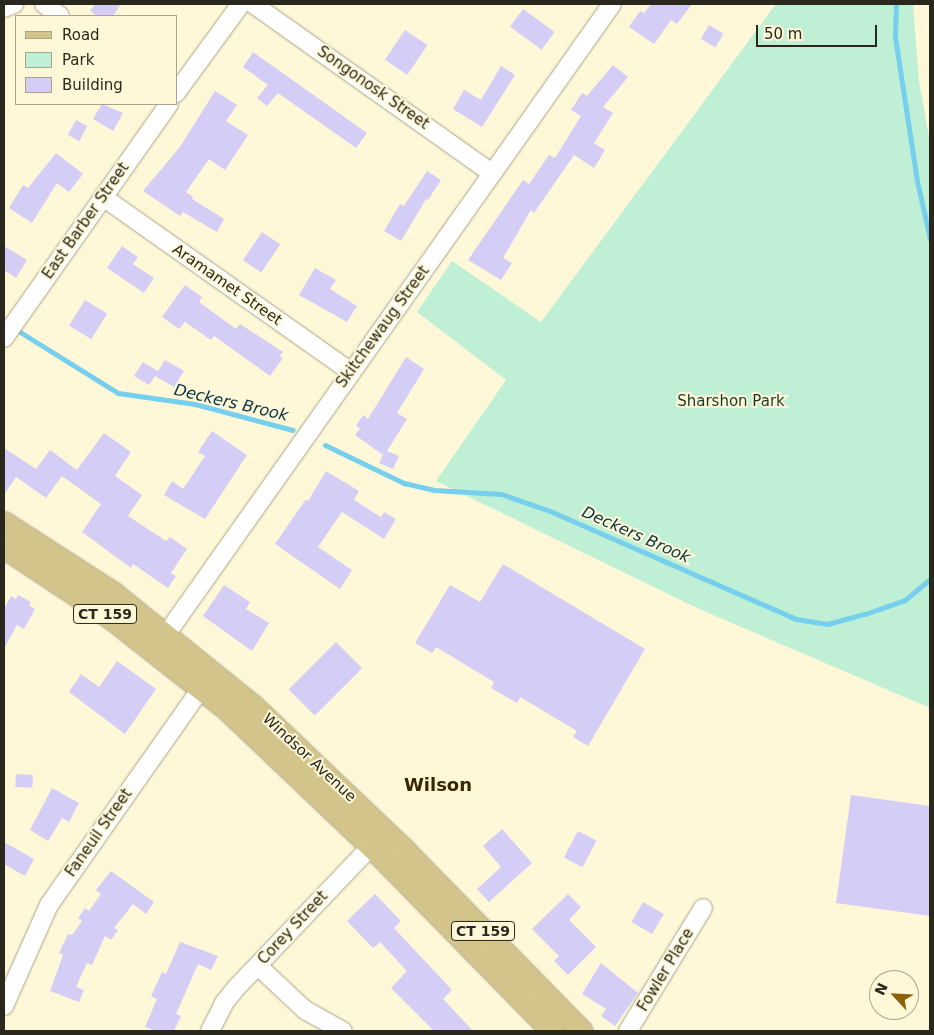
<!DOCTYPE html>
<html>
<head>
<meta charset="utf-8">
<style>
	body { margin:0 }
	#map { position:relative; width:934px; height:1035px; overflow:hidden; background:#fef8d9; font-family:"DejaVu Sans",sans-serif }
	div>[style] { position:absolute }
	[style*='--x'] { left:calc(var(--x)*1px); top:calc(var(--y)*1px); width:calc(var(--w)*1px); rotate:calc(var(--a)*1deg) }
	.green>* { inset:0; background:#bfefd4 }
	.stream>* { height:5px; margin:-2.5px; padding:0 2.5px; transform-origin:2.5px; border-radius:2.5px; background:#77cfee }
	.building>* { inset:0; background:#d4cdf6; transform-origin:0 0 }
	.roads { filter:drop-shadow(0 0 1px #a9a487) drop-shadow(0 0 1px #a9a487) }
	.minor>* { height:18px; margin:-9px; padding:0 9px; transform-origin:9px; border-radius:9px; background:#fff }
	.major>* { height:22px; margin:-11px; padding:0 11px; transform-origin:11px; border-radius:11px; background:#d3c48b }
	span { translate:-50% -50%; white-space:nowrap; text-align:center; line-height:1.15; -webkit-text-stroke:4px #fef8d9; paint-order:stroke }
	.shield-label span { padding:1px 4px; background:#fef8d9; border:1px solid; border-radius:4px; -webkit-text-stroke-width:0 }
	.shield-label { font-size:14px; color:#2a271c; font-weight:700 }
	.street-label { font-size:15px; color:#2a271c }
	.park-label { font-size:15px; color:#173928 }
	.water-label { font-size:16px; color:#093441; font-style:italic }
	.quarter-label { font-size:18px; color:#3a2600; font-weight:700 }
	.frame { position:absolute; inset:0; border:5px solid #2a271c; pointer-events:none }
	.legend { position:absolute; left:15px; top:15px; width:162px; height:90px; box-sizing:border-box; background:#fef8d9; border:1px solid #a9a48d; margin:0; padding:6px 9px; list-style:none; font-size:15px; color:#2a271c }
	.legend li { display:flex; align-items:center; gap:10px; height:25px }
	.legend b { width:25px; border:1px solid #a9a48d }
	.north { position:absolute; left:869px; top:970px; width:50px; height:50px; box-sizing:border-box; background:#fef8d9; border:1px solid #a9a48d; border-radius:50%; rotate:295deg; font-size:14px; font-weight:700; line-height:20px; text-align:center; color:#2a271c }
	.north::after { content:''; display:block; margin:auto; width:18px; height:22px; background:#8d6106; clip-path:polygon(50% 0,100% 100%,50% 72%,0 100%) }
	.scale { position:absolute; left:756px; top:25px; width:121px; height:22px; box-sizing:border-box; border:2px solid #2a271c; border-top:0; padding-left:6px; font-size:15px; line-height:18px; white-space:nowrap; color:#2a271c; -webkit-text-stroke:4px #fef8d9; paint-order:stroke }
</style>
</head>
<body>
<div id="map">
	<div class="green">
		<div style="clip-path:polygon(776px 4px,913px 4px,919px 81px,930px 143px,930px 708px,697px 608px,436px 481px,506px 380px,417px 312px,452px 261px,541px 322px)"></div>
	</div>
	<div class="stream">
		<div style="--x:896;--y:4;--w:33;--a:92"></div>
		<div style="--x:895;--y:37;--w:146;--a:81.3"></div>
		<div style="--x:917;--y:181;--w:59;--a:77.4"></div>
		<div style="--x:4;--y:322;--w:134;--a:31.9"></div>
		<div style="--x:118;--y:393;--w:78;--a:8.1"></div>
		<div style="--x:195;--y:404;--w:101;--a:14.9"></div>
		<div style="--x:325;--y:445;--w:88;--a:25.7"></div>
		<div style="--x:404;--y:483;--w:31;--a:13"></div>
		<div style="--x:434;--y:490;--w:67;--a:3.4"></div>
		<div style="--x:501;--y:494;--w:52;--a:19.1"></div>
		<div style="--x:550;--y:511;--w:269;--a:23.7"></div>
		<div style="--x:796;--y:619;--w:31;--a:9"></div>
		<div style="--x:827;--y:624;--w:39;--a:-15"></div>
		<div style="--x:865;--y:614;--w:42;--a:-19.3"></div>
		<div style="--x:905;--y:600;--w:33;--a:-40"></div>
	</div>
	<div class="building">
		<div style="clip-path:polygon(95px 4px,121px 4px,113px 16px,97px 16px,90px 11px)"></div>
		<div style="clip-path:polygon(651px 4px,692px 4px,677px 24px,671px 20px,654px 44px,629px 27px,640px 11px,644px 13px)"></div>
		<div style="left:523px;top:9px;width:39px;height:22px;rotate:36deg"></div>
		<div style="left:709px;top:25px;width:17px;height:16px;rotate:31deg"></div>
		<div style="left:405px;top:30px;width:27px;height:36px;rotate:34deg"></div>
		<div style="clip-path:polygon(253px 52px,367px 133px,356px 148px,278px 93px,267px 106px,257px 98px,268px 85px,243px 67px)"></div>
		<div style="clip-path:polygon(613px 65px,628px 77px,603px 107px,613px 113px,594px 143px,605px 150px,594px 168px,574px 155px,534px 213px,531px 210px,503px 258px,512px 263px,501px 280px,468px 260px,523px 180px,529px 184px,549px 155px,555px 158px,581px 116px,571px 110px,582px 93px,587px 96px)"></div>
		<div style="clip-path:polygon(501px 66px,515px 75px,482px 127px,453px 109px,464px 90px,481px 100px)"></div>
		<div style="clip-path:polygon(215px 91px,237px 105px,226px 121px,248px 135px,225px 170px,209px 159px,186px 192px,193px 197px,192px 199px,224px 219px,217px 232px,183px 212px,180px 216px,143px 191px,180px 147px)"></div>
		<div style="clip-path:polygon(102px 104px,123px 113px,113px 131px,93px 119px)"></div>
		<div style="left:76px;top:120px;width:13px;height:17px;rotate:29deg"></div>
		<div style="clip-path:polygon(56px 153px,83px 174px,69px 192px,57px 183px,32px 223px,9px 208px,23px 185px,28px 188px)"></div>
		<div style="clip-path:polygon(427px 171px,441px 180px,428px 200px,426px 199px,401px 241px,384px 231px,400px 204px,404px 206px)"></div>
		<div style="left:262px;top:232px;width:22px;height:34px;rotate:34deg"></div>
		<div style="clip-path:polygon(4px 246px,27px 260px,16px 278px,4px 270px)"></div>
		<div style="clip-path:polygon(122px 246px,138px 257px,133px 264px,154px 278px,144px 293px,107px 268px)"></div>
		<div style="clip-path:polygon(315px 268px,336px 280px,330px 289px,357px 306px,347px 322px,299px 295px)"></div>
		<div style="clip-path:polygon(185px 285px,202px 297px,199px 302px,236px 329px,240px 324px,283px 352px,280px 356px,283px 358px,270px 376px,214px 336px,211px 340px,185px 322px,179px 329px,162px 317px)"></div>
		<div style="left:85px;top:300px;width:26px;height:30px;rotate:32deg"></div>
		<div style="clip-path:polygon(406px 357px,424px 369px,397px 413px,407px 419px,387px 451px,399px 456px,393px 469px,379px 463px,383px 455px,355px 435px,360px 428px,356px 426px,363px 415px,368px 419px)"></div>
		<div style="clip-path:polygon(165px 360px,184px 371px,174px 387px,155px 376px,149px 385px,134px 376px,143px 362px,158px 371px)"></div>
		<div style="clip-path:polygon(212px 431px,247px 455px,205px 519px,164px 495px,172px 481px,183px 489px,205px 456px,198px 452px)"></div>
		<div style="clip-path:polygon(104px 433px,131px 452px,115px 476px,142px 495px,128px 516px,166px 541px,170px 537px,187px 549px,171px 573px,176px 576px,168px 588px,133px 564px,131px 568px,82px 532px,101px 504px,62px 476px,46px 498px,16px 477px,4px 495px,4px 448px,36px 469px,50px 450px,77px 470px)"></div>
		<div style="clip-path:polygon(326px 471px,359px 491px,354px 500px,381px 517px,384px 512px,396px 519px,384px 539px,342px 512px,318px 547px,352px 570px,340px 589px,275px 544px,306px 499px,308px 501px)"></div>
		<div style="clip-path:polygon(503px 564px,645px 649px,588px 746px,573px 737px,577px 731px,520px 697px,517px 703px,491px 688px,494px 682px,436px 647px,432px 653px,415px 643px,450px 585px,480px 602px)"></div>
		<div style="clip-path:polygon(224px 585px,250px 602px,246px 609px,269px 623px,252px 651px,203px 616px)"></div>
		<div style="clip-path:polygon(18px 595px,31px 602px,29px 605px,35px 609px,24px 629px,17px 625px,4px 649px,4px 609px,11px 596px,16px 599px)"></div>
		<div style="left:336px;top:642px;width:37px;height:67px;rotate:45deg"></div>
		<div style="clip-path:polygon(117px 661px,156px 689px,125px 734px,69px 692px,81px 674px,99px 687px)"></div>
		<div style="left:16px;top:774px;width:17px;height:13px;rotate:3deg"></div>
		<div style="clip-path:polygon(52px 788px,79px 803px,69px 822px,62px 818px,48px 841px,30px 830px)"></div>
		<div style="clip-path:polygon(851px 795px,930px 806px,930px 916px,836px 903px)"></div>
		<div style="clip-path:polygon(502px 829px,532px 863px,489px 902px,477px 889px,501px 867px,483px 846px)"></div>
		<div style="left:578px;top:831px;width:21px;height:30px;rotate:28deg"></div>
		<div style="clip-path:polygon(4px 842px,34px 859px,25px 876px,4px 864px)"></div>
		<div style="clip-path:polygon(111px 871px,154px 902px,146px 914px,133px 904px,114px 928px,118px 930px,111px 940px,105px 936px,92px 965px,87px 963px,76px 987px,84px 990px,79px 1002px,50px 991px,63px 955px,59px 953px,68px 934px,72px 935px,82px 921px,78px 918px,85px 908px,89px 911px,101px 894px,96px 890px)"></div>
		<div style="clip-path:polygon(375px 894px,401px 921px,394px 928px,452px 990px,443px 999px,473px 1031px,434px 1031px,391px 988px,407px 971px,380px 942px,373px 948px,347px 921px)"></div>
		<div style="clip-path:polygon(568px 894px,581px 907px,569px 920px,596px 947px,568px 975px,554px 961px,559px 956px,532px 929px)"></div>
		<div style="left:643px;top:902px;width:24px;height:23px;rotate:30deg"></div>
		<div style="clip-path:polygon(180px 942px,218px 956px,211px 970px,198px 964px,176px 1014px,181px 1016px,174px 1031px,156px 1031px,145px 1027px,157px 999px,151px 996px,162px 972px,166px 974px)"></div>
		<div style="clip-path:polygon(601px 963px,638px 993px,615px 1026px,601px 1016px,606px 1009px,582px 994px)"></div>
	</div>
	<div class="roads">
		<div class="minor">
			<div style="--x:44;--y:4;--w:20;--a:37"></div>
			<div style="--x:253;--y:4;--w:293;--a:35.3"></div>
			<div style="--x:4;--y:8;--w:11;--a:-22"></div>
			<div style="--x:176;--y:93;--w:110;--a:-53.9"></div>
			<div style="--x:103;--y:197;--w:304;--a:35.2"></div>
			<div style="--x:4;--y:338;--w:286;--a:-54.8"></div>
			<div style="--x:158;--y:646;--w:786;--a:-54.73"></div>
			<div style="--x:258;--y:966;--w:64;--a:43.1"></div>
			<div style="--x:305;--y:1010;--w:43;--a:28.9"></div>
			<div style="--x:4;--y:1006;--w:111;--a:-66"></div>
			<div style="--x:49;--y:905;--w:276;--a:-54.9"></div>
			<div style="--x:210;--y:1031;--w:31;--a:-63"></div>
			<div style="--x:224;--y:1003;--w:21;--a:-51"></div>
			<div style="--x:237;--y:987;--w:207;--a:-46.4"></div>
			<div style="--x:628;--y:1031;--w:144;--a:-58.6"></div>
		</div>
		<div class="major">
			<div style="--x:4;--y:523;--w:131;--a:32.8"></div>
			<div style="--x:114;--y:594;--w:180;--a:38.9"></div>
			<div style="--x:254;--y:707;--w:209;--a:43.6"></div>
			<div style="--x:405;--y:851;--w:252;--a:45.6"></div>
			<div style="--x:4;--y:547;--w:128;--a:33.6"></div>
			<div style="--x:111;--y:618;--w:149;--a:38.2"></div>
			<div style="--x:228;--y:710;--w:197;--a:43.6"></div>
			<div style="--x:371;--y:846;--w:259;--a:45.6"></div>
		</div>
	</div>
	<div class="shield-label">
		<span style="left:105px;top:614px">CT 159</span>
		<span style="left:483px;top:931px">CT 159</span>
	</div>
	<div class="street-label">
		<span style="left:373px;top:88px;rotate:35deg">Songonosk Street</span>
		<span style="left:86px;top:221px;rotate:-55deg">East Barber Street</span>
		<span style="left:227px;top:285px;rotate:35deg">Aramamet Street</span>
		<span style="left:383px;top:327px;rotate:-54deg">Skitchewaug Street</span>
		<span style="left:309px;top:758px;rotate:43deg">Windsor Avenue</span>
		<span style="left:99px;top:833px;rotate:-55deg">Faneuil Street</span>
		<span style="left:293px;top:928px;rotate:-47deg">Corey Street</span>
		<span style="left:666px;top:970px;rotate:-59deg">Fowler Place</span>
	</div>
	<div class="park-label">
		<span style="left:731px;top:402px">Sharshon Park</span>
	</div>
	<div class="water-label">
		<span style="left:231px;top:403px;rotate:13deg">Deckers Brook</span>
		<span style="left:636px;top:535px;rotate:24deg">Deckers Brook</span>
	</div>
	<div class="quarter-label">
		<span style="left:438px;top:785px">Wilson</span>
	</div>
	<div class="frame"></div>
	<ul class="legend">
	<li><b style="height:6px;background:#d3c48b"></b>Road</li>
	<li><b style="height:14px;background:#bfefd4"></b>Park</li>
	<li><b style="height:14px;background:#d4cdf6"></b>Building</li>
	</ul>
	<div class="north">N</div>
	<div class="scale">50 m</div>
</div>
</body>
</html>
